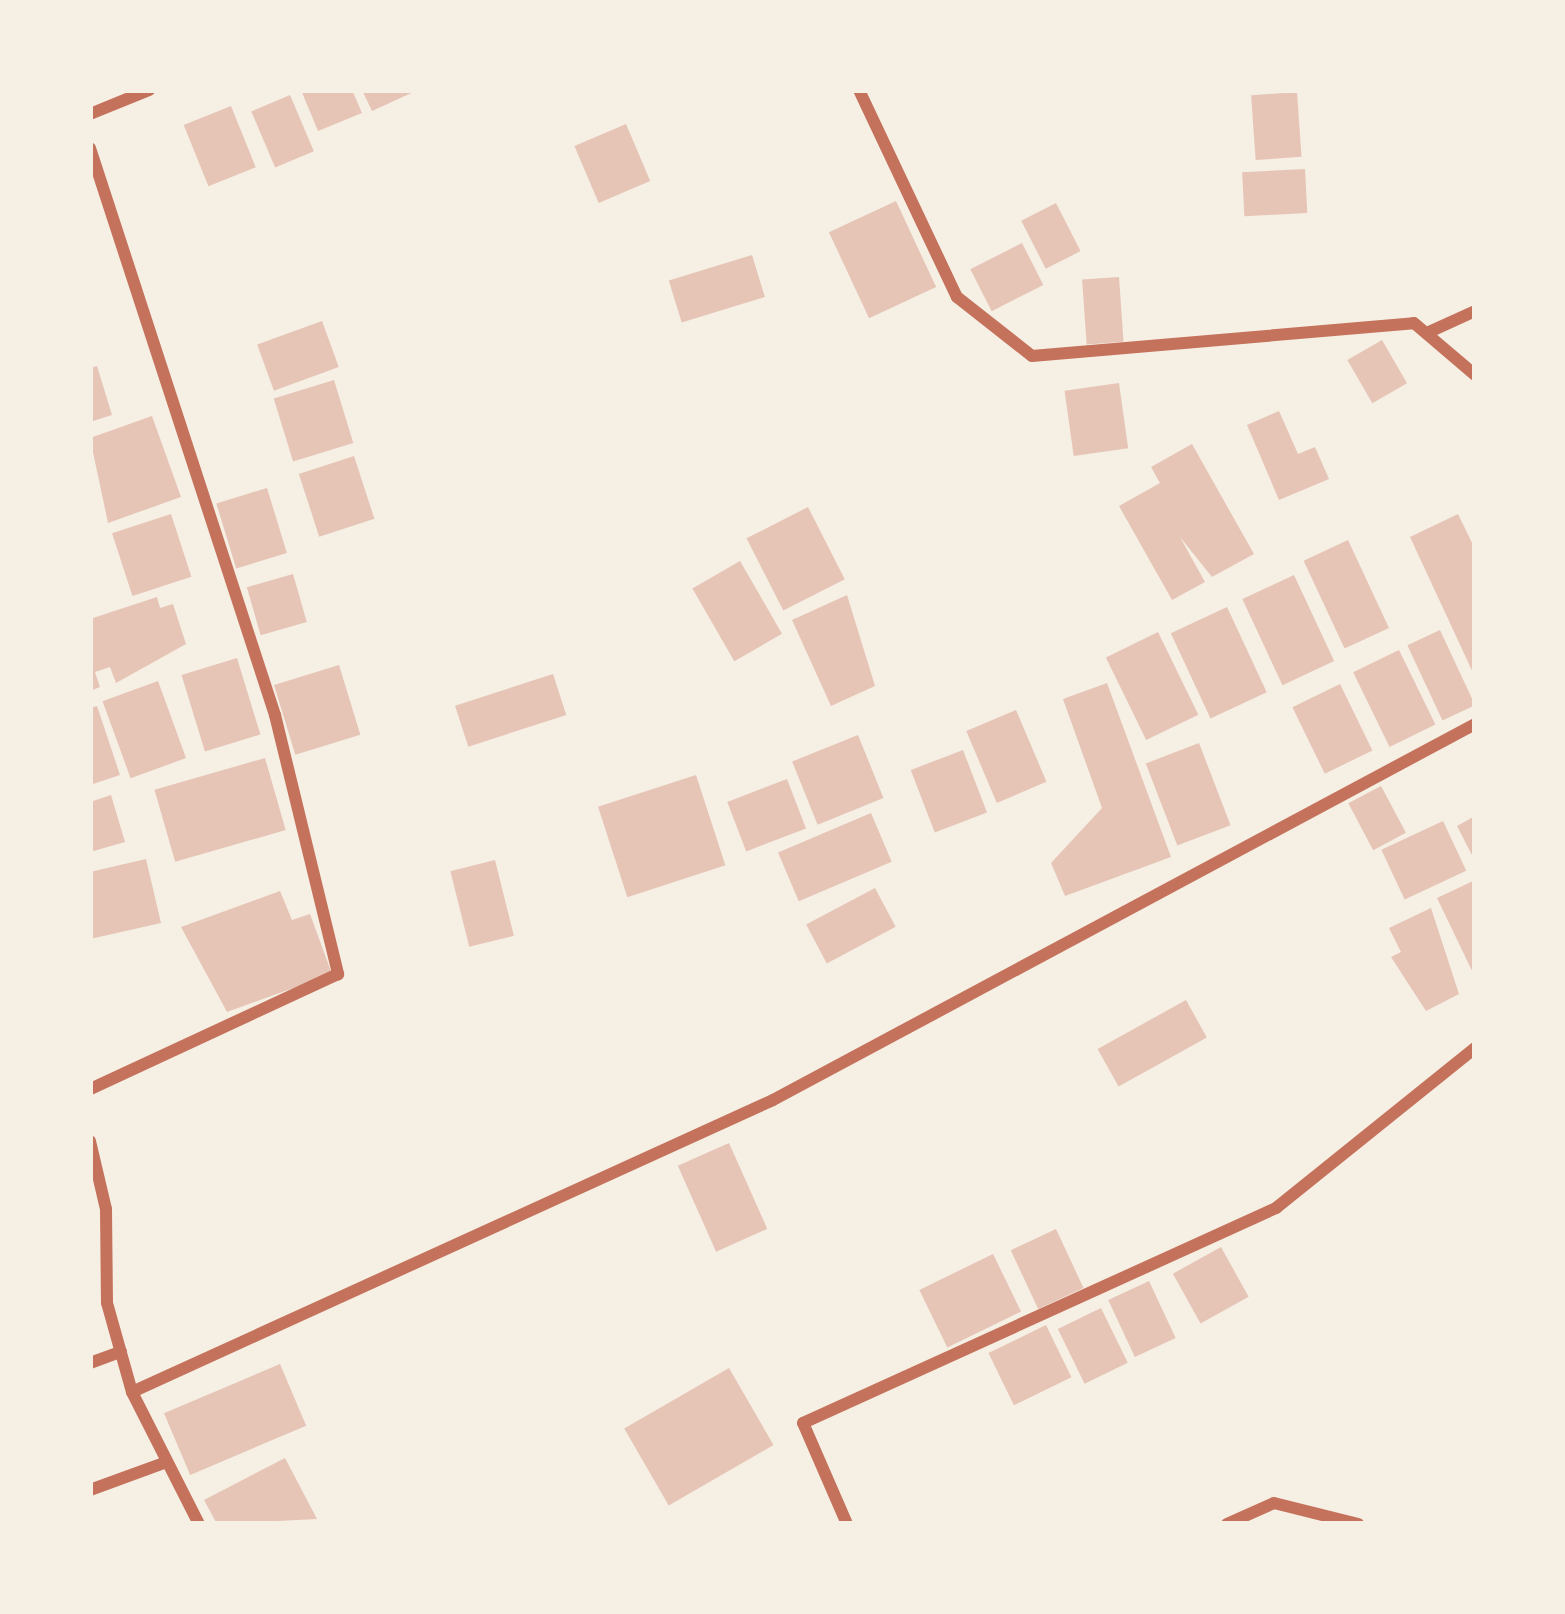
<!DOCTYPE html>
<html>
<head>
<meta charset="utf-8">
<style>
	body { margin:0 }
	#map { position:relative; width:1565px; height:1614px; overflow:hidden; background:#f6efe4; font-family:Commissioner,sans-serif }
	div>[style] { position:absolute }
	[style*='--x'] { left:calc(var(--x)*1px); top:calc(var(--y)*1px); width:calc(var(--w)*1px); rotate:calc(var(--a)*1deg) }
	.building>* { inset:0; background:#e6c5b7; transform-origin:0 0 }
	.minor>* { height:12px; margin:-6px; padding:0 6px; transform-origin:6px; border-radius:6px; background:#c5725c }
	span { translate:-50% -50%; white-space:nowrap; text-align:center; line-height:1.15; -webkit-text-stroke:12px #f6efe4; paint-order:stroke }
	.frame { position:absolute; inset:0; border:93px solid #f6efe4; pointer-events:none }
</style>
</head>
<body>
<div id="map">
	<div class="building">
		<div style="clip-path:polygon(301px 90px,352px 90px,362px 113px,318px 131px)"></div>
		<div style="clip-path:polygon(362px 90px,418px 90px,372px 111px)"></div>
		<div style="left:1297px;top:92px;width:65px;height:46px;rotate:86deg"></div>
		<div style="left:290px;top:95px;width:61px;height:42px;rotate:67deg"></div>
		<div style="left:231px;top:106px;width:66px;height:51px;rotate:68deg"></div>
		<div style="left:626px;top:124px;width:62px;height:56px;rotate:67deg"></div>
		<div style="left:1305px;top:169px;width:44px;height:63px;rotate:87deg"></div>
		<div style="left:896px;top:201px;width:95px;height:74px;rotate:65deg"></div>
		<div style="left:1056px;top:203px;width:54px;height:39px;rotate:63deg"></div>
		<div style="left:1022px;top:243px;width:47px;height:58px;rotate:63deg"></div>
		<div style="left:752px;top:255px;width:44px;height:87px;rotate:73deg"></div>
		<div style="left:1119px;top:277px;width:65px;height:37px;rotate:86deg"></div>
		<div style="left:322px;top:321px;width:49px;height:69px;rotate:70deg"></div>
		<div style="left:1382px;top:340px;width:50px;height:40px;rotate:60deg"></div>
		<div style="clip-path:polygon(97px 366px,112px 415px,90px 422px,90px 368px)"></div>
		<div style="left:334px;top:380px;width:66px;height:63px;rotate:73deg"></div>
		<div style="left:1119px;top:383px;width:66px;height:55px;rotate:82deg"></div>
		<div style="clip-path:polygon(1279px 411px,1298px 454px,1315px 447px,1329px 479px,1279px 500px,1247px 425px)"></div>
		<div style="clip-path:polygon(152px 416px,181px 497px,108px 523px,90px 438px)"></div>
		<div style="clip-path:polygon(1192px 444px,1254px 554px,1212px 577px,1180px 537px,1205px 582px,1172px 600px,1119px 506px,1160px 483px,1151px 467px)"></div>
		<div style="left:354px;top:456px;width:66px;height:58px;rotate:72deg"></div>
		<div style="left:267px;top:488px;width:68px;height:53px;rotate:73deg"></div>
		<div style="left:808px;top:507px;width:81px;height:69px;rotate:63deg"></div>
		<div style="left:171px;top:514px;width:66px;height:62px;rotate:72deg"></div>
		<div style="clip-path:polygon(1458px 514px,1475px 549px,1475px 677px,1410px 537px)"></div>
		<div style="left:1348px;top:540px;width:97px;height:49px;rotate:65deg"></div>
		<div style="left:740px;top:561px;width:84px;height:55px;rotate:60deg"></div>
		<div style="left:293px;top:574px;width:50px;height:48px;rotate:74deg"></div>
		<div style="left:1294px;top:575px;width:95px;height:57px;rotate:65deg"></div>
		<div style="clip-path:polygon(847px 595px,875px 686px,831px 706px,792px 620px)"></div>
		<div style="clip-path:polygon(157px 597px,160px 608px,173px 604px,186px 644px,116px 683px,110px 667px,95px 672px,100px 687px,90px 691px,90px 619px)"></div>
		<div style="left:1227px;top:607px;width:94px;height:62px;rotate:65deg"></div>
		<div style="left:1440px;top:630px;width:83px;height:36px;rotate:65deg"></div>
		<div style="left:1158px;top:632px;width:92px;height:58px;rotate:64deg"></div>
		<div style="left:1399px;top:650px;width:83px;height:51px;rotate:64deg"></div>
		<div style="left:237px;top:658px;width:80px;height:58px;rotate:73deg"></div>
		<div style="left:339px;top:665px;width:73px;height:68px;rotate:73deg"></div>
		<div style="left:553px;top:674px;width:43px;height:103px;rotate:72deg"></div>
		<div style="left:158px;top:681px;width:82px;height:59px;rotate:70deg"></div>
		<div style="clip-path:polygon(1107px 683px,1171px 857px,1065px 896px,1051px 863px,1102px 808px,1063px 699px)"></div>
		<div style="left:1340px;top:684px;width:74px;height:53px;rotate:64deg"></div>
		<div style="clip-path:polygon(97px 706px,120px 775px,90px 785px,90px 708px)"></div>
		<div style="left:1016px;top:710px;width:78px;height:54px;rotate:67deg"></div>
		<div style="left:858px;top:735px;width:68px;height:71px;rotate:68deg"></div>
		<div style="left:1199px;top:743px;width:88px;height:57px;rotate:69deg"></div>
		<div style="left:963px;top:750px;width:67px;height:56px;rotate:69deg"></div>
		<div style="left:265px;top:758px;width:75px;height:115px;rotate:74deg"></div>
		<div style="left:696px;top:775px;width:95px;height:103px;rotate:72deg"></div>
		<div style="left:787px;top:779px;width:53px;height:64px;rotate:69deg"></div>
		<div style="left:1381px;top:786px;width:53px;height:37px;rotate:62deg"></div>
		<div style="clip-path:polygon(111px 795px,125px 842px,90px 852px,90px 802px)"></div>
		<div style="left:871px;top:813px;width:53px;height:101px;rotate:67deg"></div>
		<div style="clip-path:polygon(1475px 816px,1475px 861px,1457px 826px)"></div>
		<div style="left:1443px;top:821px;width:55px;height:68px;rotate:65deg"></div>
		<div style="clip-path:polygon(146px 859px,161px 923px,90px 939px,90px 872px)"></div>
		<div style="left:495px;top:860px;width:78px;height:46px;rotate:76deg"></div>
		<div style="clip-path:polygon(1473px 881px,1475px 886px,1475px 977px,1437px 898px)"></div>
		<div style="left:875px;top:888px;width:44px;height:78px;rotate:62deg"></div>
		<div style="clip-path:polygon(280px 891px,292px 920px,310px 914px,332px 974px,227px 1012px,181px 927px)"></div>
		<div style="clip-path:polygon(1431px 908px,1459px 994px,1426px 1011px,1391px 957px,1401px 952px,1389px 928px)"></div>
		<div style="left:1186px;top:1000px;width:43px;height:101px;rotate:61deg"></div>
		<div style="left:729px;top:1143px;width:94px;height:56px;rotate:66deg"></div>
		<div style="left:1056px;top:1229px;width:65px;height:50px;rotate:65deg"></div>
		<div style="left:1221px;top:1247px;width:57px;height:55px;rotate:61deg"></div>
		<div style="left:993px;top:1254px;width:64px;height:82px;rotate:64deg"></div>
		<div style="left:1149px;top:1281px;width:63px;height:45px;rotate:65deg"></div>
		<div style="left:1101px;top:1308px;width:61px;height:48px;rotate:64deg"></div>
		<div style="left:1046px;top:1325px;width:58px;height:64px;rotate:64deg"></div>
		<div style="left:280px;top:1364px;width:67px;height:126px;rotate:67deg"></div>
		<div style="left:729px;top:1368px;width:89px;height:121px;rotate:60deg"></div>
		<div style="clip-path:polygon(285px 1458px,317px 1519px,217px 1524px,204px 1500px)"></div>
	</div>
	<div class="minor">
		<div style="--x:859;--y:90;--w:229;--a:64.7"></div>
		<div style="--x:957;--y:297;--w:95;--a:38.2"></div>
		<div style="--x:1032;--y:356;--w:383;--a:-4.9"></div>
		<div style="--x:1414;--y:323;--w:80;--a:40.4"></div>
		<div style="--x:90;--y:114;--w:64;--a:-22.1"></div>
		<div style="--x:90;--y:148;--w:596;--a:71.93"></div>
		<div style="--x:275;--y:715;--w:267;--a:76.3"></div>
		<div style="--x:338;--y:974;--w:273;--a:155.1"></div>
		<div style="--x:1429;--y:332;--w:51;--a:-24.5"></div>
		<div style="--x:90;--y:1141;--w:70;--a:76.8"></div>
		<div style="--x:106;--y:1209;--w:94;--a:89.4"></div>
		<div style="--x:107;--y:1303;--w:92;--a:74.3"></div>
		<div style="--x:132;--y:1392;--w:148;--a:63.1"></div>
		<div style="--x:90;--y:1363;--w:33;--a:-20"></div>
		<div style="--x:132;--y:1392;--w:704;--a:-24.49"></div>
		<div style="--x:773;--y:1100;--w:796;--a:-28.17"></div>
		<div style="--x:90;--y:1490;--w:79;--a:-20"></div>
		<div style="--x:847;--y:1524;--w:110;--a:-113.5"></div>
		<div style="--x:803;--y:1423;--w:520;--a:-24.44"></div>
		<div style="--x:1276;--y:1208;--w:255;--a:-38.8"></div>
		<div style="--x:1227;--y:1524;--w:51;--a:-24.1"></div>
		<div style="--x:1274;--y:1503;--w:87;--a:14"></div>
	</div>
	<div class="frame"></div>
</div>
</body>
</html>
